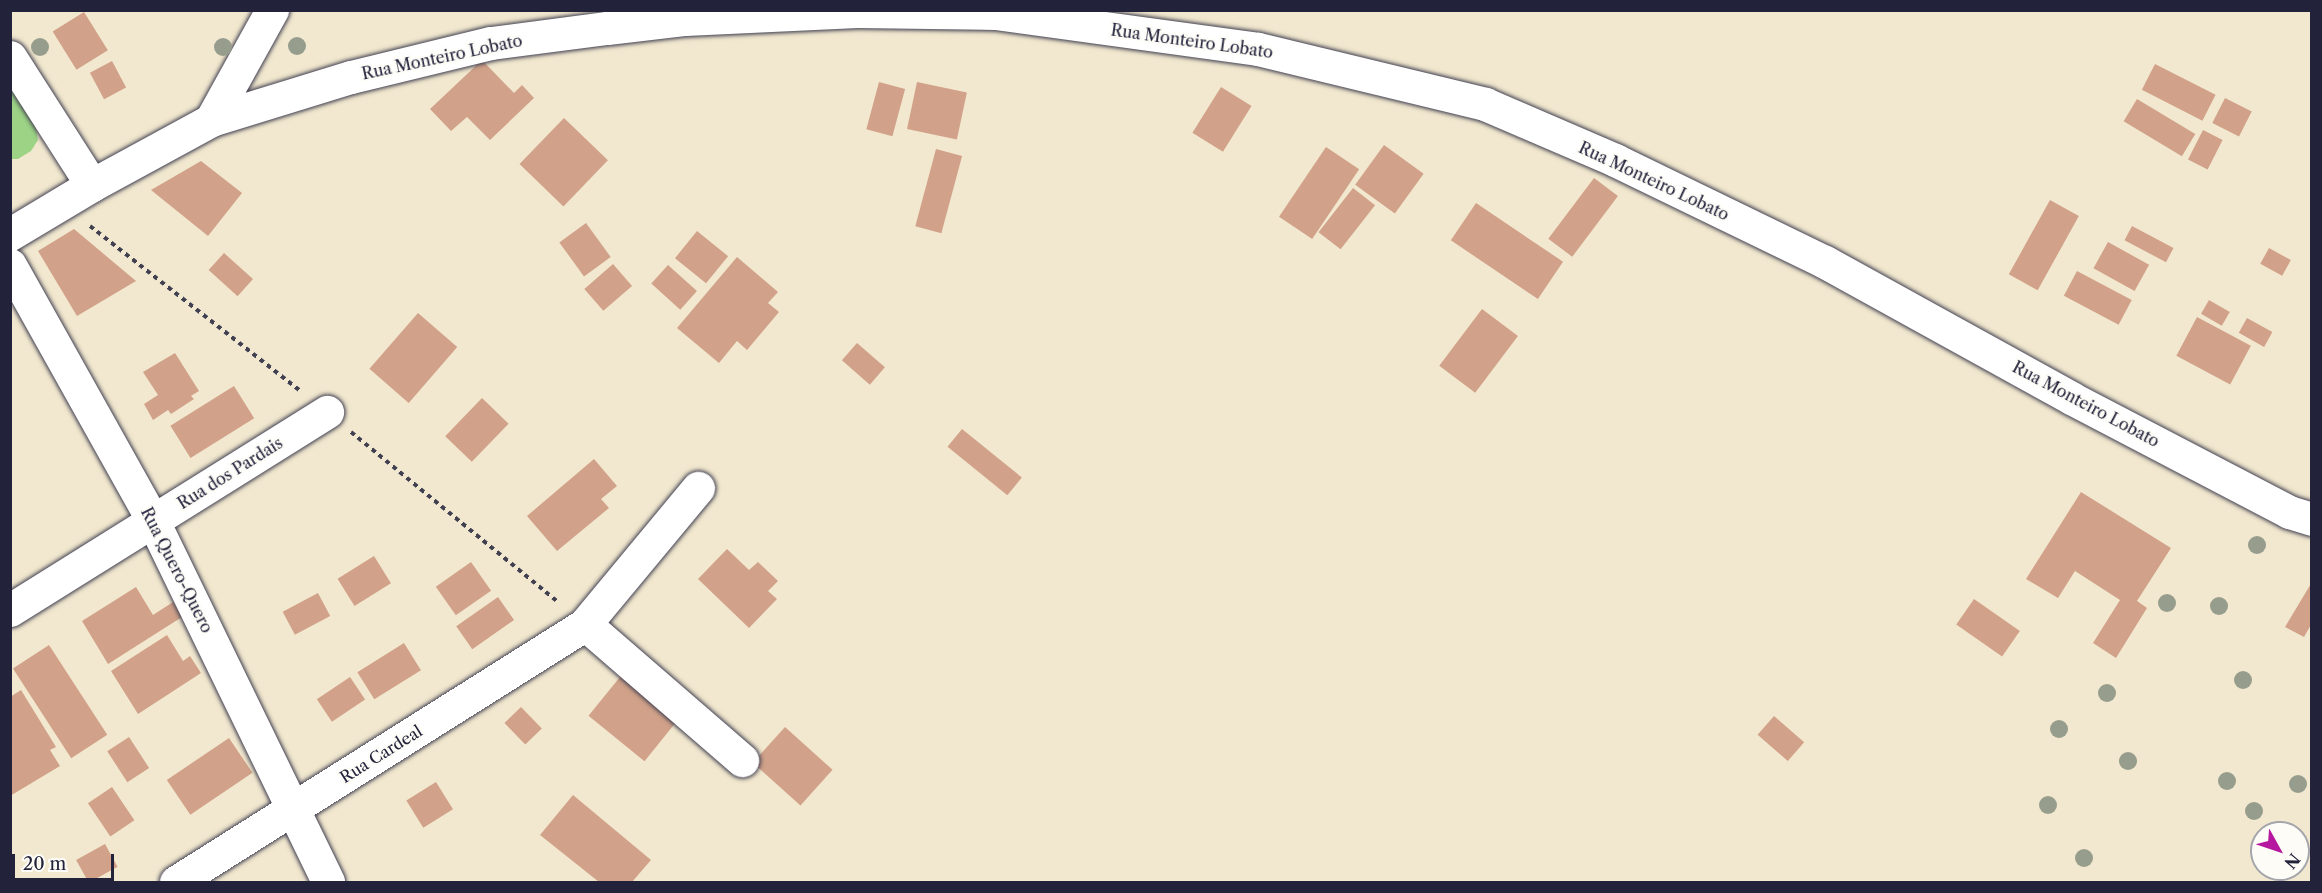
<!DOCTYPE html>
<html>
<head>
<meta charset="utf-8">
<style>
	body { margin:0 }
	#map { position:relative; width:2322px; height:893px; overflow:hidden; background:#f2e8cf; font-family:"Libre Caslon Text",serif }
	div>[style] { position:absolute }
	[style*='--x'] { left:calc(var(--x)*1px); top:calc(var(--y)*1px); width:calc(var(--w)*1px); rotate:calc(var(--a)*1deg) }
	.green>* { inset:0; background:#9cd385 }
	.building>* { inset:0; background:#d1a289; transform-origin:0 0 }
	.path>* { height:4px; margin-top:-2px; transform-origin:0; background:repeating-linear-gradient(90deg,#414051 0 4.5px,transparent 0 9px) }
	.roads { filter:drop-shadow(0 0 2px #414051) drop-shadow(0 0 2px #414051) }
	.minor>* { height:33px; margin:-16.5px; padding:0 16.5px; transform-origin:16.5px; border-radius:16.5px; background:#fff }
	.major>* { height:33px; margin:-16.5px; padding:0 16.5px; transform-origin:16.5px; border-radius:16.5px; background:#fff }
	.trees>* { width:18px; height:18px; margin:-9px; border-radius:50%; background:#979d8c }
	span { translate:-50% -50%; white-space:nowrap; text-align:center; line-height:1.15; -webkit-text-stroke:4.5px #fdfcf7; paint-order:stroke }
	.street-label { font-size:16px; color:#22223b }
	.frame { position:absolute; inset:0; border:12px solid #22223b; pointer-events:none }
	.north { position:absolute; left:2250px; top:821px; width:60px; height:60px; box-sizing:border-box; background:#fdfcf7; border:2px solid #a5a5ac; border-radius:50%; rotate:130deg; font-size:16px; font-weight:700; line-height:24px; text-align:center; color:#22223b }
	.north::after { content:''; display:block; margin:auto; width:21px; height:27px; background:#b5179e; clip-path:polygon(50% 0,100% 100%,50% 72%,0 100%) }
	.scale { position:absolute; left:12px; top:854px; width:102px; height:27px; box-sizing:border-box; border:3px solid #22223b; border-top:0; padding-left:8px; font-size:18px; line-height:21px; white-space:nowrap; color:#22223b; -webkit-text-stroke:4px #fdfcf7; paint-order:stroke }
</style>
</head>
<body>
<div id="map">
	<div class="green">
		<div style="clip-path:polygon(10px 87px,36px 128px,38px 140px,31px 151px,18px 159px,11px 159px)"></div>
	</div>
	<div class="building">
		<div style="left:84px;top:12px;width:45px;height:37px;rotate:58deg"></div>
		<div style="clip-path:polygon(482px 60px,514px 93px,522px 85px,534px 98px,490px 140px,467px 117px,451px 131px,430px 109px)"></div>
		<div style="left:112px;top:61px;width:30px;height:25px;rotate:62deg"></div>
		<div style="left:2155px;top:64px;width:68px;height:29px;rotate:27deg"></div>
		<div style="left:879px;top:82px;width:27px;height:49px;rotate:15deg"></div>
		<div style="left:917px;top:82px;width:51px;height:48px;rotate:12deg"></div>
		<div style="left:1221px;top:87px;width:36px;height:54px;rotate:32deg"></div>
		<div style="left:2225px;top:98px;width:30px;height:28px;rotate:27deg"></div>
		<div style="left:2137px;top:99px;width:68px;height:26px;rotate:31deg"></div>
		<div style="left:564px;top:118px;width:61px;height:64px;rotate:44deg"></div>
		<div style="left:2203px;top:130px;width:22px;height:33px;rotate:27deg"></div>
		<div style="left:1384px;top:145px;width:49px;height:49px;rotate:36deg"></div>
		<div style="left:1326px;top:147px;width:40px;height:84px;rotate:34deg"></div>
		<div style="left:936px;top:149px;width:27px;height:80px;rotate:15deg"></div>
		<div style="clip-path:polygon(201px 161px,242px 193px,208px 236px,151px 190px)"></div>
		<div style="left:1594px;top:178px;width:30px;height:76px;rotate:37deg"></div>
		<div style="left:1353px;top:188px;width:28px;height:56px;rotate:38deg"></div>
		<div style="left:2050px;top:200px;width:33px;height:85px;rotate:29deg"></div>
		<div style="left:1476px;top:203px;width:105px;height:45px;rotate:34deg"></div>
		<div style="left:586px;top:223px;width:42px;height:33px;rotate:54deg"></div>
		<div style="left:2132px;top:226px;width:47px;height:16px;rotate:28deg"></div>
		<div style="clip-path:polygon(74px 229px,136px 281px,77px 316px,38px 251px)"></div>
		<div style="left:697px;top:231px;width:40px;height:35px;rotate:39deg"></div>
		<div style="left:2108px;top:242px;width:47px;height:30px;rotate:29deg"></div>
		<div style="left:2269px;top:248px;width:25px;height:18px;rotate:29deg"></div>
		<div style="left:224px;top:253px;width:39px;height:23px;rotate:42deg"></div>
		<div style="clip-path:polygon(737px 257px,778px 292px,768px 303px,779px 312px,747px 350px,737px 341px,719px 363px,677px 328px)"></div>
		<div style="left:613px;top:264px;width:29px;height:38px;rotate:49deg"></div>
		<div style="left:668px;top:265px;width:39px;height:25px;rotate:42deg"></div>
		<div style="left:2077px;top:271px;width:62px;height:28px;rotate:28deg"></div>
		<div style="left:2209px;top:300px;width:24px;height:16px;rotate:30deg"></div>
		<div style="left:1482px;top:309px;width:45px;height:71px;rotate:37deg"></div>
		<div style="left:418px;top:313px;width:52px;height:74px;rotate:41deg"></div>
		<div style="left:2197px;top:317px;width:61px;height:44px;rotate:28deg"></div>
		<div style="left:2247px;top:318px;width:29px;height:17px;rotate:29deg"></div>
		<div style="left:857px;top:343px;width:37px;height:23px;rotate:41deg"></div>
		<div style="clip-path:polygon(175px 353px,199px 391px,191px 396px,194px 399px,171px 414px,168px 410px,153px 420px,144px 404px,158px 395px,143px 372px)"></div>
		<div style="left:234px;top:386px;width:38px;height:75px;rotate:58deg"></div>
		<div style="left:482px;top:398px;width:37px;height:53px;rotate:44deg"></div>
		<div style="left:962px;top:429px;width:77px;height:23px;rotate:39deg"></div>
		<div style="clip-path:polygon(594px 459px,617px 486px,601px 499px,609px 508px,557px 551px,527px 516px)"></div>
		<div style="clip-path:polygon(2081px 492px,2171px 548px,2137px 601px,2147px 608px,2116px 658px,2093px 643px,2120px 600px,2075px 571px,2058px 598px,2026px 579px)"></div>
		<div style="clip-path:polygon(727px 549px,749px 570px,758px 562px,778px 581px,768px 591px,777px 599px,749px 628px,698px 579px)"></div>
		<div style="left:374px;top:556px;width:32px;height:43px;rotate:58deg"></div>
		<div style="left:471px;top:562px;width:35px;height:43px;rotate:55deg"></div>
		<div style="clip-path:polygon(2312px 582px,2312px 623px,2304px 637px,2285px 627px)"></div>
		<div style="clip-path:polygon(136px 587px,153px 615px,173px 602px,182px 617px,108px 664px,82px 621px)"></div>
		<div style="left:318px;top:593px;width:26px;height:40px;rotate:62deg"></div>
		<div style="left:498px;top:597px;width:28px;height:51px;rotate:55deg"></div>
		<div style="left:1974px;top:599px;width:56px;height:31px;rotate:35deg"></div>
		<div style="clip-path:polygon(167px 635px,183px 661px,190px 656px,201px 673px,138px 714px,111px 671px)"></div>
		<div style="left:404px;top:643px;width:32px;height:55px;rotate:58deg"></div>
		<div style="left:49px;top:645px;width:107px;height:43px;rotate:57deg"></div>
		<div style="left:350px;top:677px;width:27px;height:40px;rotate:56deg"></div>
		<div style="left:620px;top:677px;width:72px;height:50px;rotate:39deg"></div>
		<div style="clip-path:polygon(21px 690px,56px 747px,50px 750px,60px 766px,10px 796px,10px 697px)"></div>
		<div style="left:521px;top:707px;width:30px;height:23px;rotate:46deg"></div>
		<div style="left:1774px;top:716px;width:40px;height:25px;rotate:41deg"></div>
		<div style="left:785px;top:727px;width:64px;height:48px;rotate:42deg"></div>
		<div style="left:129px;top:737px;width:37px;height:26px;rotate:57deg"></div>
		<div style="left:229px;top:738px;width:42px;height:75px;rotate:56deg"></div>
		<div style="left:436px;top:782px;width:32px;height:35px;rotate:58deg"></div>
		<div style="left:112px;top:787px;width:40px;height:29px;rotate:56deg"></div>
		<div style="clip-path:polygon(573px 795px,651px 860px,632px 882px,599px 882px,540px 835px)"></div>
		<div style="left:105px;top:844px;width:26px;height:33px;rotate:61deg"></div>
	</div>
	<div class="path">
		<div style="--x:90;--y:226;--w:266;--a:38.1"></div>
		<div style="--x:351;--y:432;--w:269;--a:39.4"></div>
	</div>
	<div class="roads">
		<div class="minor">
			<div style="--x:211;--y:120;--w:126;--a:-61"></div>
			<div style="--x:92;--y:185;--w:136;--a:-28.6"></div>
			<div style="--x:211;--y:120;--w:146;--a:-17.1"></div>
			<div style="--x:351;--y:77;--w:144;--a:-13.7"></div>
			<div style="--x:491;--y:43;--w:117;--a:-7.4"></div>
			<div style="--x:607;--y:28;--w:79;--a:-6.6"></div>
			<div style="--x:685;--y:19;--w:172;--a:-2.7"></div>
			<div style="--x:857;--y:11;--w:138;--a:0.8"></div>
			<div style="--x:995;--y:13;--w:265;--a:7.8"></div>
			<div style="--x:1258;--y:49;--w:234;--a:13.6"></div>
			<div style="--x:1485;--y:104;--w:142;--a:23.3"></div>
			<div style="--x:1615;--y:160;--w:233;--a:25.9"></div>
			<div style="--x:1825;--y:262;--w:281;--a:28.9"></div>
			<div style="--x:2071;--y:398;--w:246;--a:27.6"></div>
			<div style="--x:2289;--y:512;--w:24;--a:17"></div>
			<div style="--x:10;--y:265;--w:293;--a:60.8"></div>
			<div style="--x:153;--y:521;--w:401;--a:64.1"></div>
			<div style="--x:10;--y:610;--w:374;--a:-32"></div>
			<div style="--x:585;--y:624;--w:208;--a:40.9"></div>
			<div style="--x:176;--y:882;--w:484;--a:-32.2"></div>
			<div style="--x:585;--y:624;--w:177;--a:-50.3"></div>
		</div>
		<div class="major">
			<div style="--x:10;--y:57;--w:152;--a:57.4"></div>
			<div style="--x:92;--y:185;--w:96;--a:149.1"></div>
		</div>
	</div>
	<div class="trees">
		<div style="left:297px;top:46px"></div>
		<div style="left:40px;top:47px"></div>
		<div style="left:223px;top:47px"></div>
		<div style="left:2257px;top:545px"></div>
		<div style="left:2167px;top:603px"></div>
		<div style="left:2219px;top:606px"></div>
		<div style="left:2243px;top:680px"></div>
		<div style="left:2107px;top:693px"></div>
		<div style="left:2059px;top:729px"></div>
		<div style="left:2128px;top:761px"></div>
		<div style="left:2227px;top:781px"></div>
		<div style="left:2298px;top:784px"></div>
		<div style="left:2048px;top:805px"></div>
		<div style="left:2254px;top:811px"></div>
		<div style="left:2084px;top:858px"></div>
	</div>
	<div class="street-label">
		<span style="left:1192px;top:41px;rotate:8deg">Rua Monteiro Lobato</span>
		<span style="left:442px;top:57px;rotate:-12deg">Rua Monteiro Lobato</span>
		<span style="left:1654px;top:181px;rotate:25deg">Rua Monteiro Lobato</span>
		<span style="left:2086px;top:404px;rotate:28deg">Rua Monteiro Lobato</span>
		<span style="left:230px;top:473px;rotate:-32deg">Rua dos Pardais</span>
		<span style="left:177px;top:570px;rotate:63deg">Rua Quero-Quero</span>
		<span style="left:381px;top:754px;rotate:-32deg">Rua Cardeal</span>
	</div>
	<div class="frame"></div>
	<div class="north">N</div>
	<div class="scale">20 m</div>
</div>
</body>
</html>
